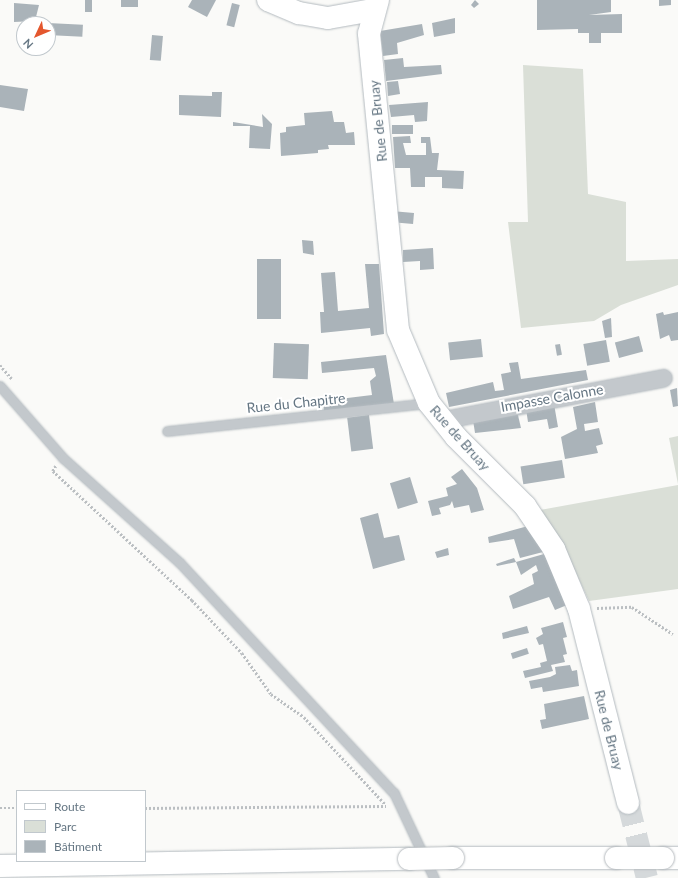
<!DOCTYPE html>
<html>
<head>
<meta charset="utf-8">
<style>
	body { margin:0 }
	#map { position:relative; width:678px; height:878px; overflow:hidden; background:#fafaf8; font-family:Lato,sans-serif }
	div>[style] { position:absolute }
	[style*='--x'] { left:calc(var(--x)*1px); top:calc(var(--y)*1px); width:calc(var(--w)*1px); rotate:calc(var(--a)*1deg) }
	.green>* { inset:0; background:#dadfd7 }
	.building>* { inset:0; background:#aab3b9; transform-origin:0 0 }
	.secondary-tunnel>* { height:22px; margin-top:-11px; transform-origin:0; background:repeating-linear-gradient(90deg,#d5d9db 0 22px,transparent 0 33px) }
	.path>* { height:2.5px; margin-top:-1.25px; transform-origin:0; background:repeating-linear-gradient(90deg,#bbbfc2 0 2px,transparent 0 4px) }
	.roads { filter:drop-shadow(0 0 1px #b3babf) drop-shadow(0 0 1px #b3babf) }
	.lane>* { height:9px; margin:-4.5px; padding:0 4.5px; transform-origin:4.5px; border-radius:4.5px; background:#c3c8cc }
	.street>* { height:17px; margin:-8.5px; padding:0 8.5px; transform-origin:8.5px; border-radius:8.5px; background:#c3c8cc }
	.secondary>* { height:22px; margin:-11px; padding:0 11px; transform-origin:11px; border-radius:11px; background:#fff }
	.primary>* { height:22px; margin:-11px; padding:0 11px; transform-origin:11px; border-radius:11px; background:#fff }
	.bridges { filter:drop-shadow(0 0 1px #b5babe) drop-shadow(0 0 1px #b5babe) }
	.primary-bridge>* { height:22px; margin:-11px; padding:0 11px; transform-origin:11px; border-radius:11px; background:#fff }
	span { translate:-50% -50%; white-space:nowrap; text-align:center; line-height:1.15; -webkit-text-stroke:4px #fff; paint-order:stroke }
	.street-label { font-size:14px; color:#657683 }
	.legend { position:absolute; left:16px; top:790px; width:130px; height:72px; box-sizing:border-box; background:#fff; border:1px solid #c1c8cd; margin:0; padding:5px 7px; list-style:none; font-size:12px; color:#657683 }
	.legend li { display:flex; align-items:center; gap:8px; height:20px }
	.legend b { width:20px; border:1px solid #c1c8cd }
	.north { position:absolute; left:16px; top:16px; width:40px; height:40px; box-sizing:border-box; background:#fff; border:1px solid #c1c8cd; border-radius:50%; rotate:226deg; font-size:11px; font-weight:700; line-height:16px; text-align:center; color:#657683 }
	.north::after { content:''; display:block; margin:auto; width:14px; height:18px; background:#e4572e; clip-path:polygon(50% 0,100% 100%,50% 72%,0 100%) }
</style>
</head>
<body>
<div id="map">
	<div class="green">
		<div style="clip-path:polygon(523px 65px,583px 69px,588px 194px,626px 202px,626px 261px,678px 259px,678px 285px,621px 305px,594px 321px,521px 328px,508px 222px,528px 222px)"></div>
		<div style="clip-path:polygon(678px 436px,678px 484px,669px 438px)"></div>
		<div style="clip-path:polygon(678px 485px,678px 589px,589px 601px,566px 552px,540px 510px)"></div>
	</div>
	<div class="building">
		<div style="left:85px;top:0;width:7px;height:12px"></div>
		<div style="left:121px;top:0;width:17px;height:7px"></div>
		<div style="clip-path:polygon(192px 0,216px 0,207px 17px,188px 7px)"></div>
		<div style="clip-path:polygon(475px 0,479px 4px,474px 8px,471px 5px)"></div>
		<div style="clip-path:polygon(537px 0,611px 0,611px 12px,589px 15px,622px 14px,622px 33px,601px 33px,601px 43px,589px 43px,589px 33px,578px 33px,578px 29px,537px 30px)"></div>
		<div style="clip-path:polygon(659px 0,671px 0,671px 5px,659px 6px)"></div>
		<div style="clip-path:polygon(14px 3px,39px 5px,35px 21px,14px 22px)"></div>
		<div style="left:232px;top:3px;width:8px;height:23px;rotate:14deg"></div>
		<div style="clip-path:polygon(455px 18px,455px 33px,434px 37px,432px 23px)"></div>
		<div style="left:48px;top:23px;width:35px;height:12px;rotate:3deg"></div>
		<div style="clip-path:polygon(422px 24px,424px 35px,397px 43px,398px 54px,383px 56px,380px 31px)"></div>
		<div style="left:152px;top:35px;width:11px;height:25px;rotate:5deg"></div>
		<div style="clip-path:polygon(403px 58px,404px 67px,441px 65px,442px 74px,386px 81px,384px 60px)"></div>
		<div style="clip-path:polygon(398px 81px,400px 94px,388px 96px,387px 82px)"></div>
		<div style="clip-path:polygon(0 85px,28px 89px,24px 111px,0 107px)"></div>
		<div style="clip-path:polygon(212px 92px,222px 92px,221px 117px,179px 115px,179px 95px,212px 96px)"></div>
		<div style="clip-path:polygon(428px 102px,427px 121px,415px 122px,414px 115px,391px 117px,389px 105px)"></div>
		<div style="clip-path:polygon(332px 111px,334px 122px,344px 122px,346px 133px,354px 132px,355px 145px,328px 145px,329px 149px,318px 150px,318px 153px,281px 156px,280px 133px,286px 132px,286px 127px,305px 125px,304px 113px)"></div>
		<div style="clip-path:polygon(262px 114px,272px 124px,270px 149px,249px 148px,250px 126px,233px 126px,233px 122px,263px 127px)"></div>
		<div style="left:392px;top:125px;width:21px;height:9px"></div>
		<div style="clip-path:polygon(410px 136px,411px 143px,403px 143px,406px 155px,426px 155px,426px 143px,421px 143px,421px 137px,430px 137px,432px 153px,439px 153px,437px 170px,464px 171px,463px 189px,442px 188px,442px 177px,425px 177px,425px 187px,411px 187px,410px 168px,395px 168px,393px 137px)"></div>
		<div style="left:414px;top:213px;width:11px;height:17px;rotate:95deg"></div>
		<div style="clip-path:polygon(302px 240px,313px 241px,314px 255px,303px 253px)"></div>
		<div style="clip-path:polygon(433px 248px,434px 269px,420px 270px,420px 261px,403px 262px,403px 250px)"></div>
		<div style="left:257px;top:259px;width:24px;height:60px"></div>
		<div style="clip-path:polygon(365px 264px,379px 264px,384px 334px,371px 336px,370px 328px,321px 333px,320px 312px,324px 312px,321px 273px,335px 272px,338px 311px,369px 308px)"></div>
		<div style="clip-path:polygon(663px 312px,664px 315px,678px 312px,678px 340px,671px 341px,669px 335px,660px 339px,656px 314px)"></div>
		<div style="clip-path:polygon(611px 318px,612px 337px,605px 338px,602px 321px)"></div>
		<div style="left:639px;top:336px;width:16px;height:25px;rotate:75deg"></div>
		<div style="left:481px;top:339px;width:18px;height:33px;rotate:84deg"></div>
		<div style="left:606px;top:340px;width:22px;height:23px;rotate:80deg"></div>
		<div style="left:274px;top:343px;width:35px;height:35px;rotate:2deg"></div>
		<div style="left:560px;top:344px;width:11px;height:5px;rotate:80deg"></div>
		<div style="clip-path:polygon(386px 355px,394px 404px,324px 412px,323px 401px,372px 395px,370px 381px,376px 376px,374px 368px,322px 373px,321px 362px)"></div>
		<div style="clip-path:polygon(518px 362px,521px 379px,586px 370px,588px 380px,449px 407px,446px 393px,493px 382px,495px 391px,504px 390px,501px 374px,511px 372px,509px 363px)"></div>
		<div style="clip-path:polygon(677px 388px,678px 406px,673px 407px,670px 390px)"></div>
		<div style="clip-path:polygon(595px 402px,598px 422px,584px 424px,585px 431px,599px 428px,603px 444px,596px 446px,598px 453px,565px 459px,561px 437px,577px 429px,573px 407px)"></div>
		<div style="clip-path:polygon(554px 404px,558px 427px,549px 429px,547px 419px,528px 422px,526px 409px)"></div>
		<div style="clip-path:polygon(517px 411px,521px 428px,475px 433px,473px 420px)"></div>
		<div style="left:369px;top:415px;width:34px;height:22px;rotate:83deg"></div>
		<div style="left:562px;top:460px;width:18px;height:42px;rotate:81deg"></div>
		<div style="clip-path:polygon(462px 469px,477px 488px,484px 510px,471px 513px,469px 505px,454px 508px,452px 501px,450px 505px,439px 508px,441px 514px,432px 516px,428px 501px,448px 496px,446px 488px,457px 484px,451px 477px)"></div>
		<div style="left:410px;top:477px;width:27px;height:21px;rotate:73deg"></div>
		<div style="clip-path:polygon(378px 513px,384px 538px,399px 535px,405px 560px,373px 569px,360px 518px)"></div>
		<div style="clip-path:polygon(528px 526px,543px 552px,520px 558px,514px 539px,489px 543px,488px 537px)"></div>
		<div style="clip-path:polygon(448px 548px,449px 555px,437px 558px,435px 552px)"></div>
		<div style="clip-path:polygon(544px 554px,567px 605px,555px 610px,549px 597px,513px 609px,509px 596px,534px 584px,532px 574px,538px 571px,536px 565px,521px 575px,516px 562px)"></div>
		<div style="clip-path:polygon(514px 558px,516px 562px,497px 566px,496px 564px)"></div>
		<div style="clip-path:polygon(563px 622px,567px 637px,563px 638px,567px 654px,563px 655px,565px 662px,551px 665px,553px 671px,525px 678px,523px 671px,541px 667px,540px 663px,547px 661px,543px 644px,539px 645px,536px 638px,543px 634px,541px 628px)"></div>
		<div style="clip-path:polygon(527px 626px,529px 633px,503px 639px,502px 633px)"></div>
		<div style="left:527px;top:648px;width:6px;height:17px;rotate:72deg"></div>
		<div style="clip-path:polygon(570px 665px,572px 671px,577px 670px,579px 686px,543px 692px,542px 687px,531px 689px,529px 681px,550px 677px,556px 674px,555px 667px)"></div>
		<div style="clip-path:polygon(584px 696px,589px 719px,542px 729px,540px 720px,546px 719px,544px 704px)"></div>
	</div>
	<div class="secondary-tunnel">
		<div style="--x:628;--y:803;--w:77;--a:75.8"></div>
	</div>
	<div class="path">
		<div style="--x:0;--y:365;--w:18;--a:49"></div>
		<div style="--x:56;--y:466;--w:6;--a:121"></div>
		<div style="--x:53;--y:471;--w:190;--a:42.9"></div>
		<div style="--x:192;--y:600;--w:73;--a:46.7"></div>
		<div style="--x:242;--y:653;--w:50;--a:54.7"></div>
		<div style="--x:271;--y:694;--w:40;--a:34.9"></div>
		<div style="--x:304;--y:717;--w:119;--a:47"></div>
		<div style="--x:597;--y:608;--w:35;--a:-2"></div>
		<div style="--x:632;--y:607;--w:49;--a:33.4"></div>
		<div style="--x:0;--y:808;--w:17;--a:0"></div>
		<div style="--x:145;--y:808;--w:241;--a:-0.5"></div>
	</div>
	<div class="roads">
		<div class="lane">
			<div style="--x:0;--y:386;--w:96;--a:48.8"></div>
			<div style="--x:63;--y:458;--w:157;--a:41.9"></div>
			<div style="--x:180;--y:563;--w:314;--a:47.1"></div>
			<div style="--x:394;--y:793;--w:94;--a:64.8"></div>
			<div style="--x:167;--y:431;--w:263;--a:-6.1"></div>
		</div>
		<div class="street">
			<div style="--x:442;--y:420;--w:225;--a:-10.8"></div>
		</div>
		<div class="secondary">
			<div style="--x:268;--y:0;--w:34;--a:23"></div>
			<div style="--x:299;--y:13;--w:29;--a:10"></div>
			<div style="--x:328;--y:18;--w:46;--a:-10.1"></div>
			<div style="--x:378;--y:0;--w:35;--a:105"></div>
			<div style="--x:369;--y:34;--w:297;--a:84.4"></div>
			<div style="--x:398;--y:330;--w:79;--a:67"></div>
			<div style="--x:429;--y:403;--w:43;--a:51.5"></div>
			<div style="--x:456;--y:437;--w:98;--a:45"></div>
			<div style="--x:525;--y:506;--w:52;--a:56"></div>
			<div style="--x:554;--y:549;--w:65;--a:67.4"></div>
			<div style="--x:579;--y:609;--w:200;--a:75.8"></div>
		</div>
		<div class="primary">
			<div style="--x:453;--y:858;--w:163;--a:0"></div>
			<div style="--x:663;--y:858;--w:15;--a:0"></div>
			<div style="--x:0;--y:866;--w:409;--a:-1"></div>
		</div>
	</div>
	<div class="bridges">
		<div class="primary-bridge">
			<div style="--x:616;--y:858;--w:47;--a:0"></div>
			<div style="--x:409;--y:859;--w:44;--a:-1.3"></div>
		</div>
	</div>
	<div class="street-label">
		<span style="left:378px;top:121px;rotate:-96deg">Rue de Bruay</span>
		<span style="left:552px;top:398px;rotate:-10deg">Impasse Calonne</span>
		<span style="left:296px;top:403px;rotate:-6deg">Rue du Chapitre</span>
		<span style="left:460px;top:438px;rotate:48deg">Rue de Bruay</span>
		<span style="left:609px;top:730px;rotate:76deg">Rue de Bruay</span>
	</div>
	<ul class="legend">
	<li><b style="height:5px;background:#fff"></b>Route</li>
	<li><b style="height:11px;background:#dadfd7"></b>Parc</li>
	<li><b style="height:11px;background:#aab3b9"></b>Bâtiment</li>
	</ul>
	<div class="north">N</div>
</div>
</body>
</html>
